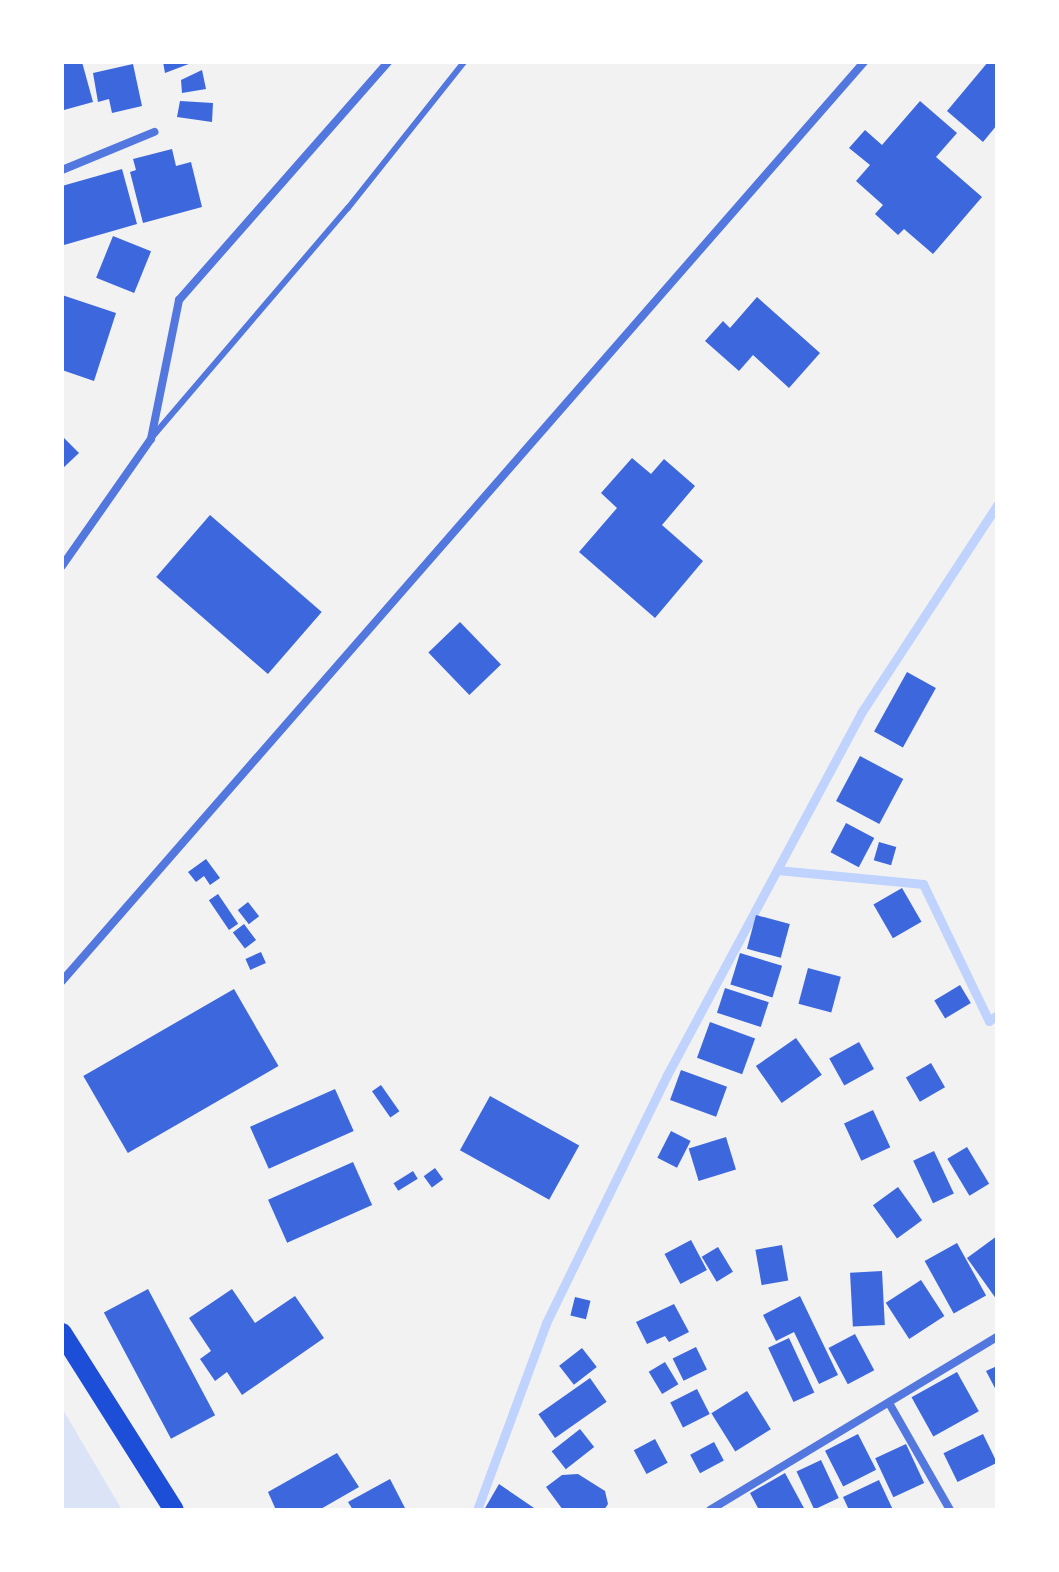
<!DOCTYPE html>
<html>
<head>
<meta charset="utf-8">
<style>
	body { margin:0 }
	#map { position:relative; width:1059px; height:1572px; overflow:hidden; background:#f2f2f2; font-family:Overpass,sans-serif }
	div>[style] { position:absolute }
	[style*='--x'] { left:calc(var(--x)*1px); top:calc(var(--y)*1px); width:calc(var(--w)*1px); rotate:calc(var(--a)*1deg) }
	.green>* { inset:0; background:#dbe4f7 }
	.stream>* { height:9px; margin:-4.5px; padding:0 4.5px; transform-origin:4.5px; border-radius:4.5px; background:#bfd3fe }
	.building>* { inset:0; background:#3d67dc; transform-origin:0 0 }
	.service>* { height:6px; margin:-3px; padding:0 3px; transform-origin:3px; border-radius:3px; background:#5277de }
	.minor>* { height:8px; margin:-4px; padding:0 4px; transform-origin:4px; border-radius:4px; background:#5277de }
	.primary>* { height:20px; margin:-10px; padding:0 10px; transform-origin:10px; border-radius:10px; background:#1d4ed8 }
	span { translate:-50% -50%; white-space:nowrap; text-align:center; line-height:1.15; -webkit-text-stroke:7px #fff; paint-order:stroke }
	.frame { position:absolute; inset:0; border:64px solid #fff; pointer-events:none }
</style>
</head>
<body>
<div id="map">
	<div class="green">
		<div style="clip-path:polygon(62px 1408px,122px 1510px,62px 1510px)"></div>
	</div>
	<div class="stream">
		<div style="--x:777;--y:870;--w:147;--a:5.5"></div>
		<div style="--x:923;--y:884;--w:152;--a:64.3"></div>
		<div style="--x:989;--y:1021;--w:10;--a:-37"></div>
		<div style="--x:477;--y:1510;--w:199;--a:-69.7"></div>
		<div style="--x:546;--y:1323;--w:276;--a:-64"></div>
		<div style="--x:667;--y:1075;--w:411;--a:-61.8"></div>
		<div style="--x:861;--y:713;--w:249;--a:-56.8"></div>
	</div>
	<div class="building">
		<div style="clip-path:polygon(62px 62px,82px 62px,93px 102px,64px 110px)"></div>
		<div style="clip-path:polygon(163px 62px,194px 62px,165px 73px)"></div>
		<div style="clip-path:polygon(988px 62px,997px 62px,997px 125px,983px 142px,947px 111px)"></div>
		<div style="clip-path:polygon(133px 64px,142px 106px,112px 113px,109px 99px,98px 102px,93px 73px)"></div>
		<div style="clip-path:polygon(202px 70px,206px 89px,182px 93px,181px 80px)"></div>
		<div style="clip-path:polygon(180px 101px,213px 103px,212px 122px,177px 117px)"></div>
		<div style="clip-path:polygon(920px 101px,957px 133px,936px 157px,982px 197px,933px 254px,904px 229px,898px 235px,875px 214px,883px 205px,856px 181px,870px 165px,849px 148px,865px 130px,882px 145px)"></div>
		<div style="clip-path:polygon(172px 149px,176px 166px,191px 162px,202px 207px,143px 223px,130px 172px,136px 170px,133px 159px)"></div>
		<div style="clip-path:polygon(122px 169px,137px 224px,64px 245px,62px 186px)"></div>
		<div style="left:113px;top:236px;width:41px;height:45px;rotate:22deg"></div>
		<div style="clip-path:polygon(62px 295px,116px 313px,94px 381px,62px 370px)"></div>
		<div style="clip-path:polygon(757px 297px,820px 353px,789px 388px,753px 355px,739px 371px,705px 341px,723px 321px,730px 328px)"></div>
		<div style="clip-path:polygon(64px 438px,79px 453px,62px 469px,62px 440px)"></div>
		<div style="clip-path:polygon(632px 458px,651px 474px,664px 459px,695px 486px,662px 525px,703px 561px,655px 618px,579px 552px,617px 508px,601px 493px)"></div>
		<div style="left:210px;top:515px;width:148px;height:82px;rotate:41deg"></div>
		<div style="left:460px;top:622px;width:59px;height:44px;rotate:46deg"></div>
		<div style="left:907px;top:672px;width:33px;height:68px;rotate:29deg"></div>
		<div style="left:860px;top:756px;width:49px;height:51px;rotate:28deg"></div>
		<div style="left:846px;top:823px;width:32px;height:33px;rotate:28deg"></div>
		<div style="left:879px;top:842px;width:18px;height:19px;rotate:16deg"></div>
		<div style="clip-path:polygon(206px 859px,220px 878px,210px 885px,204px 876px,196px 882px,188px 872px)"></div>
		<div style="left:902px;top:888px;width:39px;height:33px;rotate:60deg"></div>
		<div style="left:218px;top:894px;width:36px;height:11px;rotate:56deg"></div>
		<div style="left:248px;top:902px;width:18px;height:13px;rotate:52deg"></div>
		<div style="left:756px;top:915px;width:35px;height:35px;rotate:15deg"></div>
		<div style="left:244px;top:924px;width:20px;height:14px;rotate:53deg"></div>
		<div style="left:261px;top:952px;width:12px;height:17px;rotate:66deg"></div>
		<div style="left:740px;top:953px;width:44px;height:33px;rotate:17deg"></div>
		<div style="left:808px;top:968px;width:34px;height:37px;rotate:15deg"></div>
		<div style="left:960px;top:985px;width:21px;height:30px;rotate:59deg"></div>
		<div style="left:725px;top:988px;width:46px;height:26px;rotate:18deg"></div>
		<div style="left:234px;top:989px;width:89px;height:174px;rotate:60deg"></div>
		<div style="left:710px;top:1022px;width:48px;height:38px;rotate:20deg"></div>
		<div style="left:796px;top:1038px;width:45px;height:49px;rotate:55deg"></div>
		<div style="left:859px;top:1042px;width:31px;height:34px;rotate:61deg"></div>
		<div style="left:931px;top:1063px;width:28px;height:29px;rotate:60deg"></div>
		<div style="left:681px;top:1070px;width:49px;height:32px;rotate:20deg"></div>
		<div style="left:381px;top:1085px;width:32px;height:11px;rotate:55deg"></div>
		<div style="left:335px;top:1089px;width:46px;height:93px;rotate:66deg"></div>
		<div style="left:490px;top:1096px;width:102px;height:62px;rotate:29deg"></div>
		<div style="left:873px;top:1110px;width:41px;height:32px;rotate:65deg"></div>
		<div style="left:671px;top:1131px;width:22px;height:30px;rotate:27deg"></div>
		<div style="left:726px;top:1137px;width:34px;height:39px;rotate:73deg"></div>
		<div style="left:967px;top:1147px;width:43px;height:23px;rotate:59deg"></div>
		<div style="left:934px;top:1151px;width:47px;height:23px;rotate:65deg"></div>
		<div style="left:353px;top:1162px;width:47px;height:93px;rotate:66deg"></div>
		<div style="left:435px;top:1168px;width:14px;height:14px;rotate:54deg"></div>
		<div style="left:413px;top:1171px;width:9px;height:23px;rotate:58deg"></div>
		<div style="left:898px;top:1187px;width:41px;height:31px;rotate:54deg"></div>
		<div style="clip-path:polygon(997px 1236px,997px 1300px,967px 1258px)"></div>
		<div style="left:691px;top:1240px;width:34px;height:30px;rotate:62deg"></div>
		<div style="left:957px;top:1243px;width:60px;height:37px;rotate:61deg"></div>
		<div style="left:782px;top:1245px;width:36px;height:27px;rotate:80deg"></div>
		<div style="left:718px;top:1247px;width:29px;height:19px;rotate:59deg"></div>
		<div style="left:882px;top:1271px;width:54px;height:32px;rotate:87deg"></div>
		<div style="left:921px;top:1280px;width:43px;height:42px;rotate:57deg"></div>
		<div style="left:148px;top:1289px;width:143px;height:50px;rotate:62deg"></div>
		<div style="clip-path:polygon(232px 1289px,255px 1323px,295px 1296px,324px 1338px,242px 1395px,227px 1372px,215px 1381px,200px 1359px,211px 1351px,189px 1318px)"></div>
		<div style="clip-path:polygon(800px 1296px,838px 1375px,819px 1384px,794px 1332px,776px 1341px,763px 1315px)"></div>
		<div style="left:575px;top:1297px;width:16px;height:19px;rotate:14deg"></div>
		<div style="clip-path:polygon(674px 1304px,689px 1332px,669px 1342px,665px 1336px,647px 1344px,636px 1322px)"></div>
		<div style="left:855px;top:1334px;width:41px;height:30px;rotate:62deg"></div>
		<div style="left:789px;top:1338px;width:60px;height:23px;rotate:65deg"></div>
		<div style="left:696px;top:1347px;width:25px;height:26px;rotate:64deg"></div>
		<div style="left:582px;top:1348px;width:24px;height:29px;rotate:52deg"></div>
		<div style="left:665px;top:1362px;width:26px;height:19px;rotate:59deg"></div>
		<div style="clip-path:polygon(997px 1366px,997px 1392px,986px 1371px)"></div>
		<div style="left:957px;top:1372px;width:45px;height:52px;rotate:61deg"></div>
		<div style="left:590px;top:1378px;width:29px;height:63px;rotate:55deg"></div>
		<div style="left:697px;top:1389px;width:28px;height:30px;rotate:63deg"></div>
		<div style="left:747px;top:1391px;width:45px;height:42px;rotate:58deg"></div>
		<div style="left:580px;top:1429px;width:23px;height:36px;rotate:52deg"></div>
		<div style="left:858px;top:1434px;width:40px;height:37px;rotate:63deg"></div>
		<div style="left:983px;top:1434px;width:32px;height:44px;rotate:64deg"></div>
		<div style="left:655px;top:1439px;width:27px;height:24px;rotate:62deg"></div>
		<div style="left:714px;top:1442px;width:21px;height:27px;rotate:62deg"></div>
		<div style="left:906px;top:1444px;width:43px;height:34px;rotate:65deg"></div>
		<div style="clip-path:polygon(337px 1453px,359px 1487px,319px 1510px,276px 1510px,268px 1492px)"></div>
		<div style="left:821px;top:1460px;width:42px;height:27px;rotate:65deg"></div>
		<div style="clip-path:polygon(785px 1473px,805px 1510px,759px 1510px,750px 1493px)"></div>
		<div style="clip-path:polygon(578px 1474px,605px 1491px,608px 1504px,604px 1510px,563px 1510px,546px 1487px,562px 1475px)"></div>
		<div style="clip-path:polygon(390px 1479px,406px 1510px,353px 1510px,348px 1502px)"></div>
		<div style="clip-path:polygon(879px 1480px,893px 1510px,849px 1510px,843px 1497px)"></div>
		<div style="clip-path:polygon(499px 1484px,537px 1510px,484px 1510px)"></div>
	</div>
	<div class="service">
		<div style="--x:153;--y:436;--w:300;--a:-49.5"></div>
		<div style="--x:348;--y:208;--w:186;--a:-51.5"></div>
	</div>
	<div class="minor">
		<div style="--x:62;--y:170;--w:100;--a:-22.4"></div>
		<div style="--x:62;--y:566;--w:155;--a:-55"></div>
		<div style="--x:151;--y:439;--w:142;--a:-78.6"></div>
		<div style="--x:179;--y:300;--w:317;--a:-48.7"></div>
		<div style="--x:62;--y:981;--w:1220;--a:-48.89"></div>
		<div style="--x:889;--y:1403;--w:123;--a:60.3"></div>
		<div style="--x:710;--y:1510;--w:335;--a:-31.1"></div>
	</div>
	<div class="primary">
		<div style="--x:62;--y:1333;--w:209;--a:57.7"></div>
	</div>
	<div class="frame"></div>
</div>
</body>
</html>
